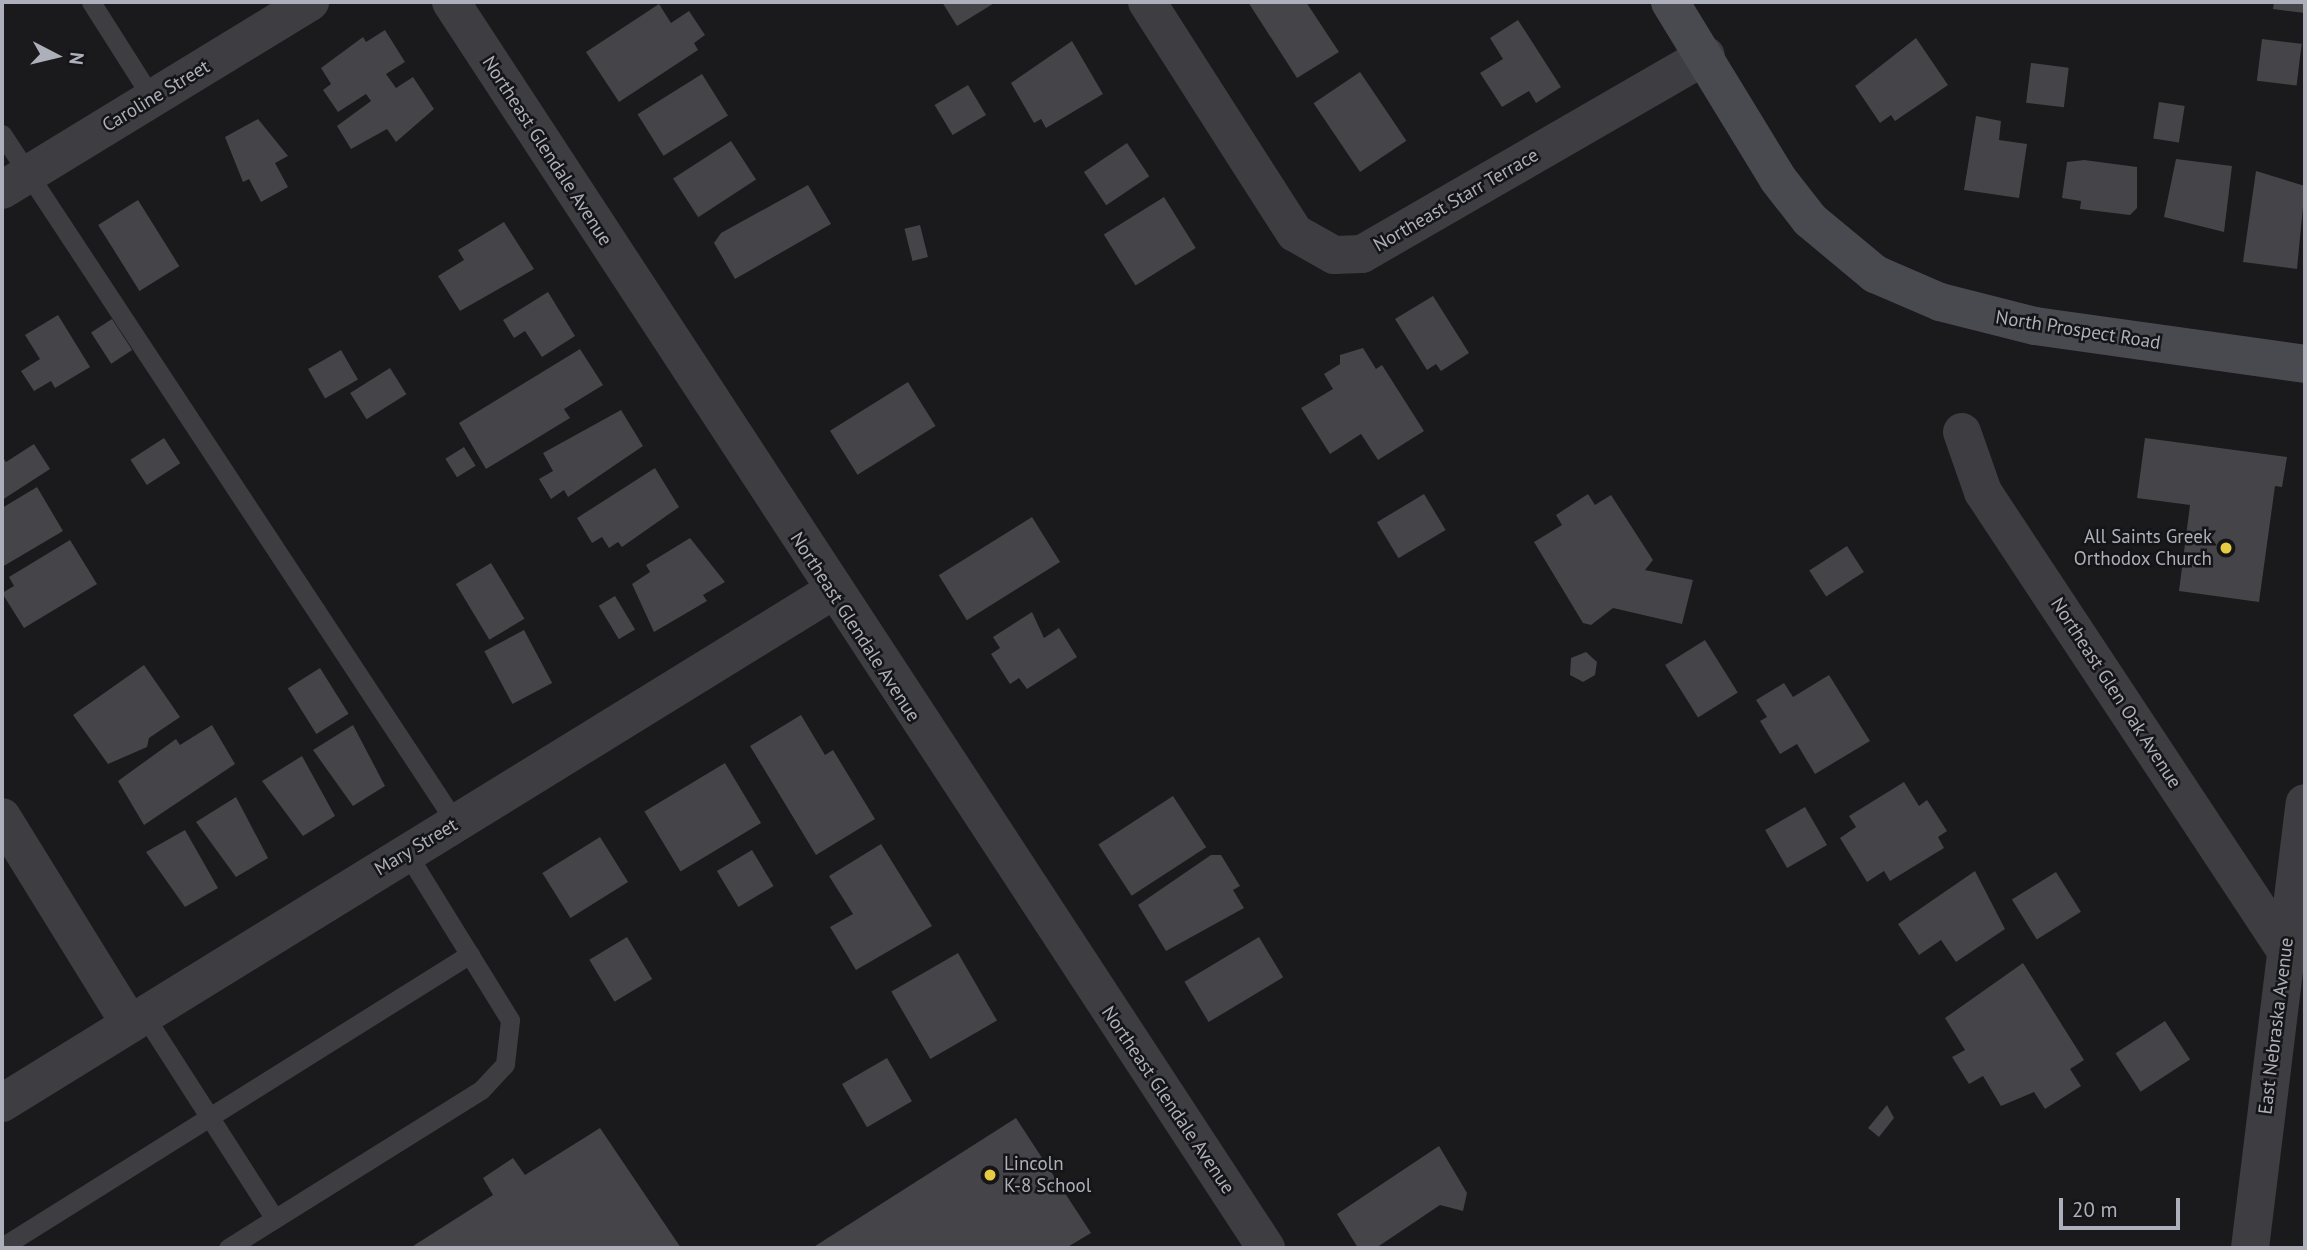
<!DOCTYPE html>
<html>
<head>
<meta charset="utf-8">
<style>
	body { margin:0 }
	#map { position:relative; width:2307px; height:1250px; overflow:hidden; background:#1a1a1c; font-family:"PT Sans",sans-serif }
	div>[style] { position:absolute }
	[style*='--x'] { left:calc(var(--x)*1px); top:calc(var(--y)*1px); width:calc(var(--w)*1px); rotate:calc(var(--a)*1deg) }
	.building>* { inset:0; background:#444449; transform-origin:0 0 }
	.lane>* { height:19px; margin:-9.5px; padding:0 9.5px; transform-origin:9.5px; border-radius:9.5px; background:#3d3d42 }
	.street>* { height:38px; margin:-19px; padding:0 19px; transform-origin:19px; border-radius:19px; background:#3d3d42 }
	.secondary>* { height:38px; margin:-19px; padding:0 19px; transform-origin:19px; border-radius:19px; background:#494950 }
	.dots>* { width:19px; height:19px; translate:-50% -50%; box-sizing:border-box; border:4px solid #151517; border-radius:50% }
	span { translate:-50% -50%; white-space:nowrap; text-align:center; line-height:1.15; -webkit-text-stroke:5px #151517; paint-order:stroke }
	.street-label { font-size:19px; color:#adafba }
	.poi-label { font-size:19px; color:#adafba }
	.right { translate:-100% -50%; text-align:right }
	.left { translate:0 -50%; text-align:left }
	.frame { position:absolute; inset:0; border:4px solid #adafba; pointer-events:none }
	.north { position:absolute; left:21px; top:21px; width:70px; height:70px; -webkit-text-stroke:5px #151517; paint-order:stroke; rotate:97deg; font-size:19px; font-weight:700; line-height:28px; text-align:center; color:#adafba }
	.north::after { content:''; display:block; margin:auto; width:24px; height:32px; background:#adafba; clip-path:polygon(50% 0,100% 100%,50% 72%,0 100%) }
	.scale { position:absolute; left:2059px; top:1198px; width:121px; height:32px; box-sizing:border-box; border:4px solid #adafba; border-top:0; padding-left:9px; font-size:21px; line-height:24px; white-space:nowrap; color:#adafba; -webkit-text-stroke:5px #151517; paint-order:stroke }
</style>
</head>
<body>
<div id="map">
	<div class="building">
		<div style="clip-path:polygon(942px 2px,996px 2px,957px 26px)"></div>
		<div style="clip-path:polygon(1248px 2px,1306px 2px,1339px 52px,1297px 78px)"></div>
		<div style="clip-path:polygon(2274px 2px,2305px 2px,2305px 13px,2273px 9px)"></div>
		<div style="clip-path:polygon(659px 4px,671px 23px,689px 11px,705px 35px,694px 43px,698px 50px,619px 102px,586px 52px)"></div>
		<div style="clip-path:polygon(1518px 20px,1561px 87px,1536px 103px,1529px 91px,1502px 107px,1480px 73px,1503px 59px,1490px 38px)"></div>
		<div style="clip-path:polygon(385px 30px,405px 62px,386px 74px,396px 88px,413px 77px,434px 109px,396px 142px,387px 129px,351px 149px,337px 126px,371px 101px,366px 94px,338px 112px,323px 90px,331px 84px,321px 68px,363px 37px,366px 42px)"></div>
		<div style="clip-path:polygon(1916px 38px,1948px 85px,1895px 121px,1891px 115px,1880px 123px,1855px 86px)"></div>
		<div style="left:2262px;top:39px;width:40px;height:42px;rotate:7deg"></div>
		<div style="clip-path:polygon(1072px 41px,1103px 94px,1046px 128px,1041px 119px,1034px 123px,1011px 83px)"></div>
		<div style="left:2031px;top:63px;width:38px;height:40px;rotate:7deg"></div>
		<div style="left:1360px;top:72px;width:83px;height:56px;rotate:56deg"></div>
		<div style="left:702px;top:74px;width:49px;height:76px;rotate:58deg"></div>
		<div style="left:968px;top:85px;width:35px;height:39px;rotate:59deg"></div>
		<div style="left:2159px;top:102px;width:26px;height:37px;rotate:9deg"></div>
		<div style="clip-path:polygon(1976px 116px,2001px 121px,1999px 140px,2027px 144px,2019px 198px,1964px 190px)"></div>
		<div style="clip-path:polygon(258px 119px,288px 156px,275px 163px,288px 187px,261px 202px,249px 179px,243px 182px,225px 137px)"></div>
		<div style="left:731px;top:141px;width:46px;height:69px;rotate:57deg"></div>
		<div style="left:1127px;top:143px;width:40px;height:52px;rotate:56deg"></div>
		<div style="clip-path:polygon(2176px 159px,2232px 166px,2224px 232px,2164px 217px)"></div>
		<div style="clip-path:polygon(2084px 160px,2137px 167px,2137px 208px,2130px 215px,2080px 209px,2081px 201px,2062px 198px,2067px 162px)"></div>
		<div style="clip-path:polygon(2256px 171px,2305px 186px,2297px 269px,2243px 262px)"></div>
		<div style="clip-path:polygon(808px 185px,831px 224px,735px 279px,714px 243px,721px 233px)"></div>
		<div style="left:1164px;top:197px;width:60px;height:71px;rotate:58deg"></div>
		<div style="left:138px;top:200px;width:78px;height:47px;rotate:58deg"></div>
		<div style="clip-path:polygon(504px 222px,534px 269px,460px 311px,438px 276px,464px 260px,458px 250px)"></div>
		<div style="left:920px;top:225px;width:33px;height:16px;rotate:76deg"></div>
		<div style="clip-path:polygon(548px 292px,575px 336px,542px 357px,525px 331px,514px 338px,503px 320px)"></div>
		<div style="clip-path:polygon(1433px 296px,1469px 353px,1441px 371px,1436px 364px,1427px 370px,1395px 319px)"></div>
		<div style="clip-path:polygon(58px 315px,90px 367px,55px 388px,51px 381px,34px 391px,21px 371px,40px 359px,25px 335px)"></div>
		<div style="left:112px;top:319px;width:37px;height:25px;rotate:57deg"></div>
		<div style="clip-path:polygon(1363px 348px,1376px 369px,1382px 365px,1424px 431px,1378px 460px,1361px 434px,1330px 454px,1301px 408px,1333px 389px,1324px 374px,1340px 364px,1340px 355px)"></div>
		<div style="clip-path:polygon(580px 349px,603px 385px,564px 409px,570px 418px,486px 469px,459px 423px)"></div>
		<div style="left:341px;top:350px;width:34px;height:38px;rotate:60deg"></div>
		<div style="left:390px;top:368px;width:31px;height:47px;rotate:58deg"></div>
		<div style="left:908px;top:382px;width:52px;height:92px;rotate:58deg"></div>
		<div style="clip-path:polygon(621px 410px,643px 446px,568px 497px,564px 490px,551px 499px,539px 479px,553px 471px,543px 453px)"></div>
		<div style="left:164px;top:438px;width:30px;height:40px;rotate:57deg"></div>
		<div style="clip-path:polygon(2145px 438px,2287px 457px,2282px 487px,2275px 486px,2259px 602px,2179px 591px,2190px 505px,2137px 498px)"></div>
		<div style="clip-path:polygon(34px 444px,50px 469px,2px 500px,2px 456px,6px 462px)"></div>
		<div style="left:464px;top:447px;width:22px;height:22px;rotate:58deg"></div>
		<div style="clip-path:polygon(655px 468px,679px 507px,622px 547px,618px 542px,609px 548px,602px 537px,592px 543px,577px 518px)"></div>
		<div style="clip-path:polygon(37px 487px,63px 531px,2px 567px,2px 508px)"></div>
		<div style="left:1424px;top:494px;width:42px;height:55px;rotate:59deg"></div>
		<div style="clip-path:polygon(1588px 494px,1595px 505px,1611px 495px,1653px 560px,1645px 570px,1693px 580px,1682px 624px,1613px 608px,1591px 625px,1583px 623px,1534px 542px,1562px 525px,1556px 515px)"></div>
		<div style="left:1032px;top:517px;width:53px;height:110px;rotate:58deg"></div>
		<div style="clip-path:polygon(690px 538px,725px 582px,703px 595px,707px 601px,654px 632px,632px 584px,650px 572px,646px 565px)"></div>
		<div style="clip-path:polygon(70px 540px,97px 584px,24px 628px,2px 593px,14px 586px,9px 577px)"></div>
		<div style="left:1847px;top:546px;width:31px;height:45px;rotate:57deg"></div>
		<div style="left:491px;top:563px;width:65px;height:41px;rotate:59deg"></div>
		<div style="left:615px;top:596px;width:39px;height:19px;rotate:59deg"></div>
		<div style="clip-path:polygon(1032px 612px,1044px 638px,1059px 628px,1077px 657px,1027px 689px,1019px 678px,1010px 684px,991px 654px,1000px 648px,993px 637px)"></div>
		<div style="left:524px;top:630px;width:60px;height:45px;rotate:62deg"></div>
		<div style="left:1705px;top:640px;width:62px;height:47px;rotate:58deg"></div>
		<div style="clip-path:polygon(1586px 652px,1597px 662px,1595px 675px,1583px 682px,1570px 675px,1571px 658px)"></div>
		<div style="clip-path:polygon(144px 665px,180px 717px,149px 738px,147px 747px,108px 764px,73px 715px)"></div>
		<div style="left:320px;top:668px;width:54px;height:38px;rotate:58deg"></div>
		<div style="clip-path:polygon(1829px 675px,1870px 741px,1815px 774px,1797px 744px,1780px 754px,1760px 721px,1767px 717px,1756px 700px,1784px 683px,1793px 697px)"></div>
		<div style="clip-path:polygon(801px 715px,825px 755px,833px 750px,875px 819px,816px 855px,750px 746px)"></div>
		<div style="clip-path:polygon(212px 725px,235px 764px,144px 825px,118px 781px,176px 739px,180px 745px)"></div>
		<div style="clip-path:polygon(353px 725px,385px 786px,353px 806px,313px 750px)"></div>
		<div style="clip-path:polygon(302px 756px,335px 816px,303px 836px,262px 781px)"></div>
		<div style="left:725px;top:763px;width:70px;height:94px;rotate:59deg"></div>
		<div style="clip-path:polygon(1904px 782px,1919px 806px,1927px 800px,1947px 831px,1938px 837px,1944px 848px,1890px 881px,1884px 871px,1867px 882px,1840px 838px,1856px 827px,1849px 816px)"></div>
		<div style="left:1173px;top:796px;width:61px;height:89px;rotate:57deg"></div>
		<div style="clip-path:polygon(236px 797px,268px 858px,236px 877px,196px 822px)"></div>
		<div style="left:1805px;top:807px;width:44px;height:46px;rotate:60deg"></div>
		<div style="clip-path:polygon(185px 830px,218px 888px,185px 907px,146px 852px)"></div>
		<div style="left:600px;top:837px;width:53px;height:68px;rotate:58deg"></div>
		<div style="clip-path:polygon(881px 844px,932px 926px,856px 970px,830px 927px,853px 914px,829px 876px)"></div>
		<div style="left:752px;top:850px;width:42px;height:41px;rotate:59deg"></div>
		<div style="clip-path:polygon(1211px 855px,1221px 855px,1240px 886px,1233px 890px,1244px 908px,1166px 951px,1138px 905px)"></div>
		<div style="clip-path:polygon(1975px 871px,2005px 929px,1956px 962px,1941px 940px,1919px 955px,1898px 924px)"></div>
		<div style="left:2056px;top:872px;width:47px;height:52px;rotate:58deg"></div>
		<div style="left:627px;top:937px;width:49px;height:44px;rotate:59deg"></div>
		<div style="left:1259px;top:937px;width:47px;height:87px;rotate:59deg"></div>
		<div style="left:958px;top:953px;width:78px;height:77px;rotate:60deg"></div>
		<div style="clip-path:polygon(2023px 963px,2084px 1060px,2070px 1069px,2081px 1086px,2045px 1109px,2034px 1092px,2001px 1106px,1983px 1076px,1969px 1084px,1952px 1057px,1965px 1050px,1945px 1018px)"></div>
		<div style="left:2165px;top:1021px;width:46px;height:59px;rotate:57deg"></div>
		<div style="left:887px;top:1058px;width:50px;height:52px;rotate:60deg"></div>
		<div style="clip-path:polygon(1887px 1105px,1894px 1118px,1879px 1137px,1868px 1128px)"></div>
		<div style="clip-path:polygon(1016px 1118px,1091px 1233px,1066px 1248px,812px 1248px)"></div>
		<div style="clip-path:polygon(600px 1128px,681px 1248px,410px 1248px,493px 1195px,483px 1178px,513px 1158px,525px 1175px)"></div>
		<div style="clip-path:polygon(1439px 1146px,1467px 1193px,1463px 1211px,1440px 1205px,1376px 1248px,1358px 1248px,1337px 1214px)"></div>
	</div>
	<div class="lane">
		<div style="--x:91;--y:2;--w:114;--a:57.6"></div>
		<div style="--x:2;--y:134;--w:825;--a:56.62"></div>
		<div style="--x:144;--y:1015;--w:242;--a:57.3"></div>
		<div style="--x:2;--y:1247;--w:552;--a:-32.05"></div>
		<div style="--x:228;--y:1248;--w:298;--a:-32"></div>
		<div style="--x:481;--y:1090;--w:35;--a:-47"></div>
		<div style="--x:505;--y:1064;--w:44;--a:-83.5"></div>
		<div style="--x:510;--y:1020;--w:196;--a:-121.7"></div>
	</div>
	<div class="street">
		<div style="--x:451;--y:2;--w:1489;--a:56.81"></div>
		<div style="--x:1147;--y:2;--w:274;--a:57.4"></div>
		<div style="--x:1295;--y:233;--w:45;--a:29.4"></div>
		<div style="--x:1334;--y:255;--w:28;--a:-2"></div>
		<div style="--x:1362;--y:254;--w:397;--a:-30"></div>
		<div style="--x:2;--y:190;--w:361;--a:-31.4"></div>
		<div style="--x:1962;--y:432;--w:64;--a:70.7"></div>
		<div style="--x:1983;--y:492;--w:546;--a:56.57"></div>
		<div style="--x:2;--y:817;--w:243;--a:58.3"></div>
		<div style="--x:2;--y:1103;--w:974;--a:-31.65"></div>
		<div style="--x:2250;--y:1248;--w:448;--a:-83"></div>
	</div>
	<div class="secondary">
		<div style="--x:1670;--y:2;--w:207;--a:58.6"></div>
		<div style="--x:1778;--y:179;--w:52;--a:52"></div>
		<div style="--x:1810;--y:220;--w:85;--a:39.7"></div>
		<div style="--x:1875;--y:274;--w:71;--a:23.3"></div>
		<div style="--x:1940;--y:302;--w:98;--a:14.2"></div>
		<div style="--x:2035;--y:326;--w:273;--a:8"></div>
	</div>
	<div class="dots">
		<div style="left:2226px;top:548px;background:#e8cb45"></div>
		<div style="left:990px;top:1175px;background:#e8cb45"></div>
	</div>
	<div class="street-label">
		<span style="left:156px;top:96px;rotate:-31deg">Caroline Street</span>
		<span style="left:547px;top:151px;rotate:57deg">Northeast Glendale Avenue</span>
		<span style="left:1456px;top:200px;rotate:-30deg">Northeast Starr Terrace</span>
		<span style="left:2078px;top:330px;rotate:9deg">North Prospect Road</span>
		<span style="left:855px;top:627px;rotate:57deg">Northeast Glendale Avenue</span>
		<span style="left:2116px;top:693px;rotate:57deg">Northeast Glen Oak Avenue</span>
		<span style="left:416px;top:847px;rotate:-31deg">Mary Street</span>
		<span style="left:2276px;top:1026px;rotate:-83deg">East Nebraska Avenue</span>
		<span style="left:1168px;top:1100px;rotate:56deg">Northeast Glendale Avenue</span>
	</div>
	<div class="poi-label">
		<span class="right" style="left:2212px;top:548px">All Saints Greek<br>Orthodox Church</span>
		<span class="left" style="left:1004px;top:1175px">Lincoln<br>K-8 School</span>
	</div>
	<div class="frame"></div>
	<div class="north">N</div>
	<div class="scale">20 m</div>
</div>
</body>
</html>
